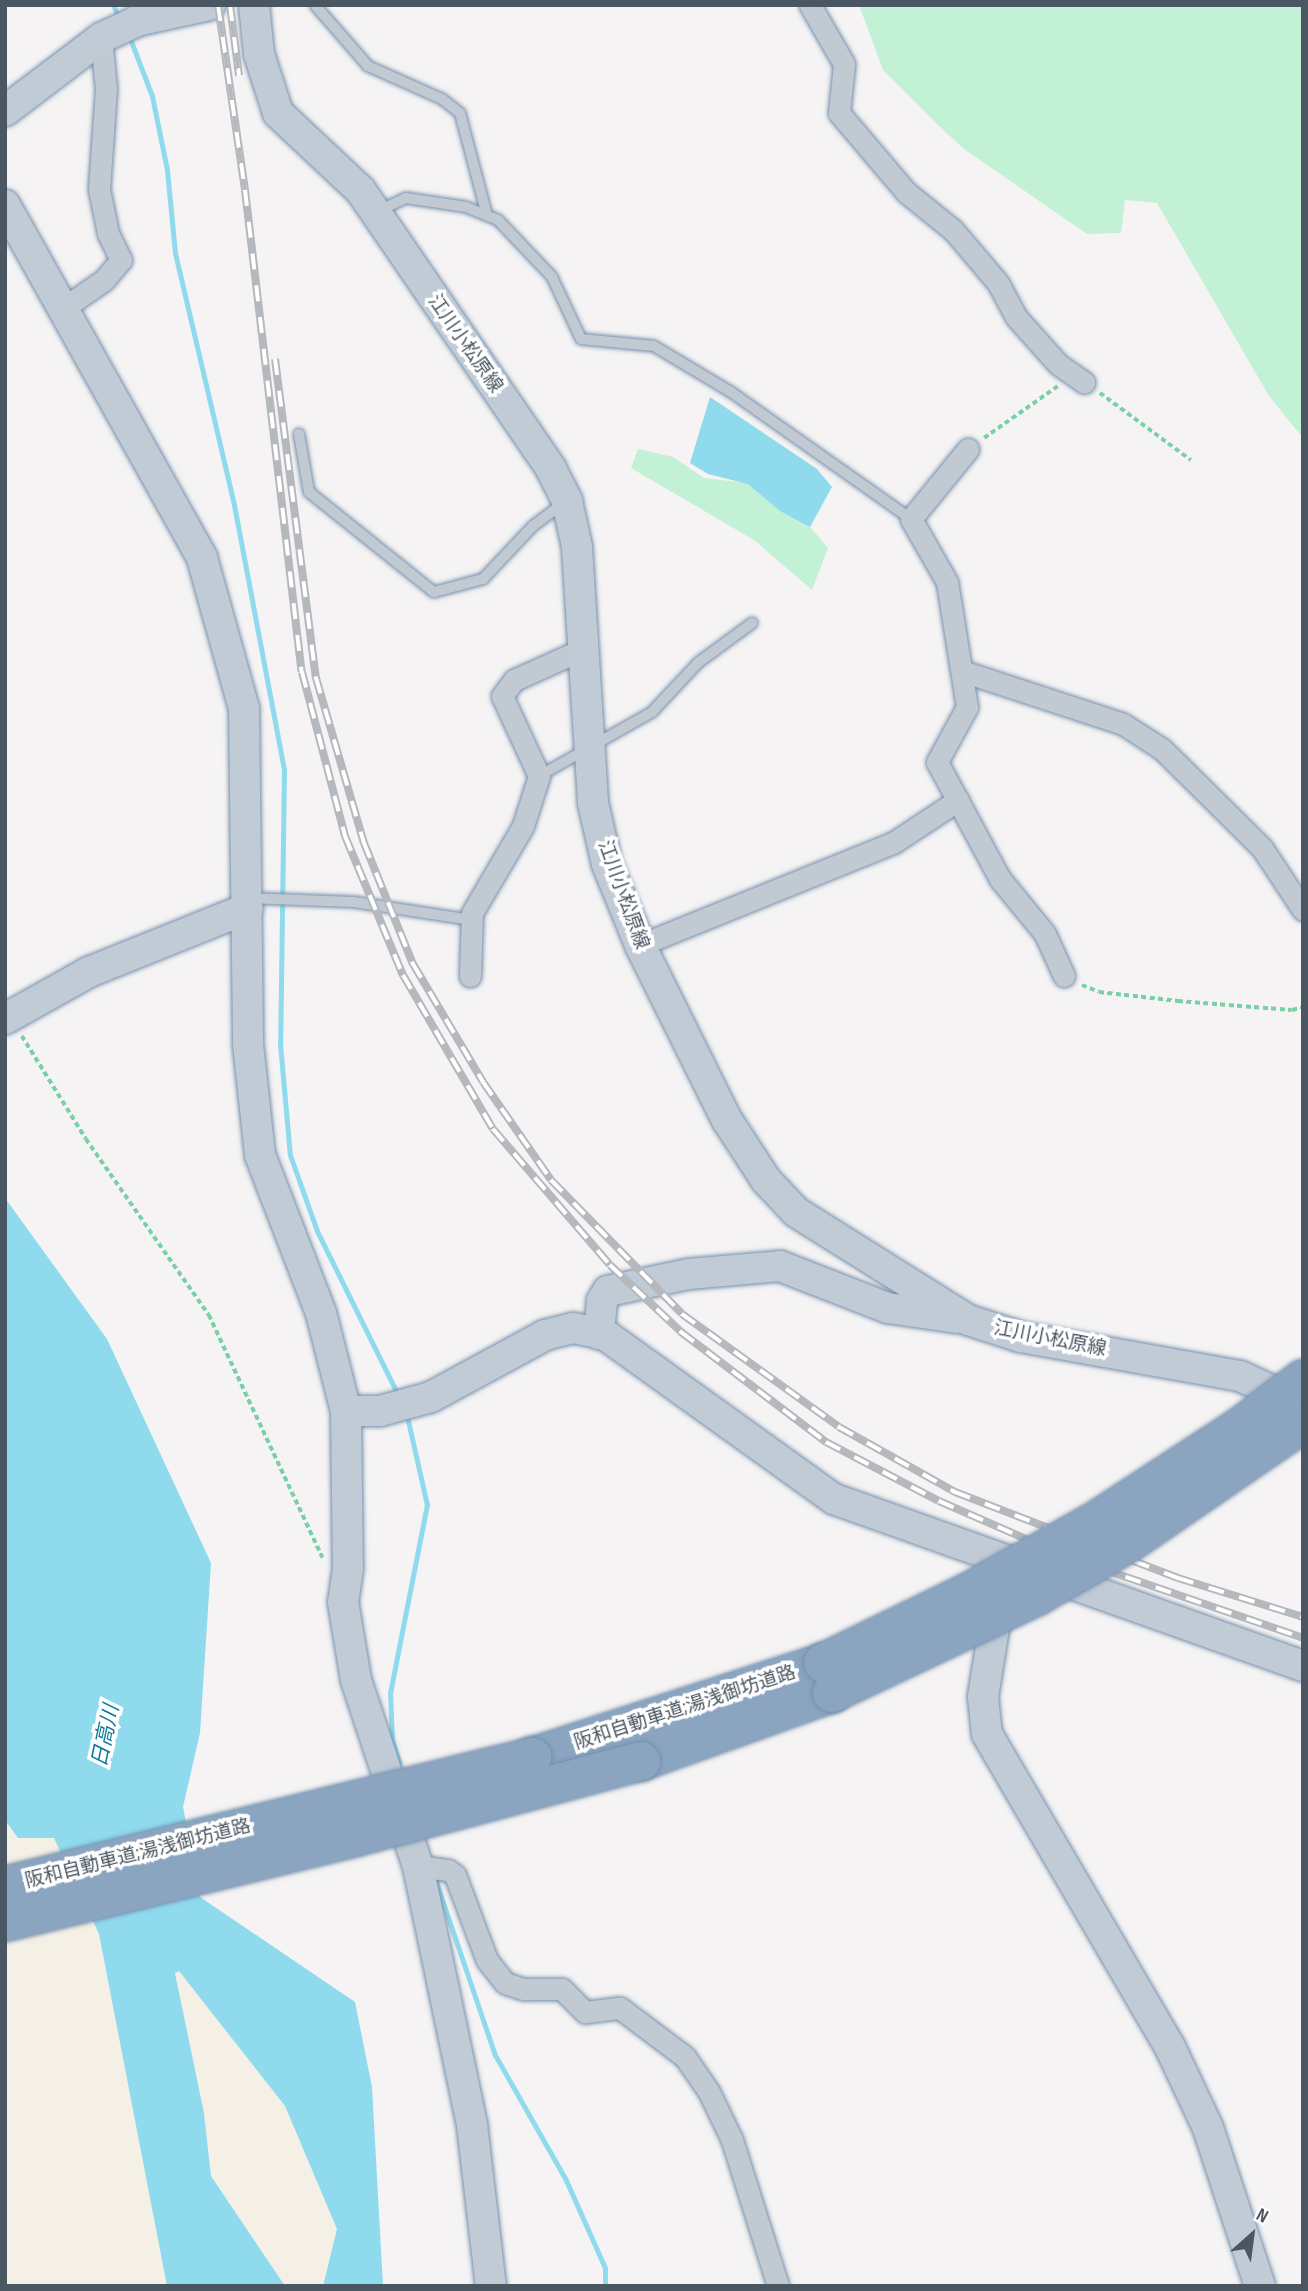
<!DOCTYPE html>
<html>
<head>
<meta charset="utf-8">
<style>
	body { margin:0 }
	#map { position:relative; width:1308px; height:2291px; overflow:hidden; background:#f5f3f3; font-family:"Sofia Sans Condensed","Noto Sans JP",sans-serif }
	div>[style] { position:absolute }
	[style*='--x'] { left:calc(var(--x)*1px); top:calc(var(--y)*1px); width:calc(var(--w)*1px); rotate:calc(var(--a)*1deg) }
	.green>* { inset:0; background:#c3f1d5 }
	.sand>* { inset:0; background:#f5f0e5 }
	.water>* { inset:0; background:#90daee }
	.stream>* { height:5px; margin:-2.5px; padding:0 2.5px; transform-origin:2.5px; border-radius:2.5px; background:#90daee }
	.path>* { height:3.5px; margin-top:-1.75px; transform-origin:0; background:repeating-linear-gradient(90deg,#7ad0a6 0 5px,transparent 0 8.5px) }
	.roads { filter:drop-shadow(0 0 2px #7690ad) drop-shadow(0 0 2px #7690ad) }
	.lane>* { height:10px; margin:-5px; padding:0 5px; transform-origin:5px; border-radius:5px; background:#c1cad2 }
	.street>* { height:21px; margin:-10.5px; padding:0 10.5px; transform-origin:10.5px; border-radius:10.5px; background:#c1cad2 }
	.secondary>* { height:30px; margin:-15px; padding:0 15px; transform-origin:15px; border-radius:15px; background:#c1cbd6 }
	.highway>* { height:38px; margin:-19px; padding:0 19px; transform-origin:19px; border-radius:19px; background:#8ba5c1 }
	.rail>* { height:8px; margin-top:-4px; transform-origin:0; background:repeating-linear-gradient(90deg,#fff 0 16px,#b5b8bd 0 32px); box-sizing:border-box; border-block:2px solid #b5b8bd }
	.bridges { filter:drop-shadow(0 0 2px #7690ad) drop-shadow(0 0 2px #7690ad) }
	.highway-bridge>* { height:38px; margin:-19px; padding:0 19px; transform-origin:19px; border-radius:19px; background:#8ba5c1 }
	span { translate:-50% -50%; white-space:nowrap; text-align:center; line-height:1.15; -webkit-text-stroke:7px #fff; paint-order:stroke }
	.street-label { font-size:19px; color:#4a5661 }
	.water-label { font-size:21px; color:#0c7c9b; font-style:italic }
	.frame { position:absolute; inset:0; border:7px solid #4a5661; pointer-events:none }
	.north { position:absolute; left:1217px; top:2200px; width:70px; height:70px; -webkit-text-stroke:5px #fff; paint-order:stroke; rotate:28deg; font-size:19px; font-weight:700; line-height:28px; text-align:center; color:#4a5661 }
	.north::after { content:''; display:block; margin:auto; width:24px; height:32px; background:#4a5661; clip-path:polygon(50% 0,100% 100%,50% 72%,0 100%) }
</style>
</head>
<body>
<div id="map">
	<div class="green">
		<div style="clip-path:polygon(859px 5px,1303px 5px,1303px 438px,1269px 396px,1157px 203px,1125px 200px,1121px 233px,1087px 234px,964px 149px,939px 126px,883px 70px)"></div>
		<div style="clip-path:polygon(638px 449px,673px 457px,704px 478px,748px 483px,810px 527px,828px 548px,812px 590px,754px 540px,631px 468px)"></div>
	</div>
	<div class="sand">
		<div style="clip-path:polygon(5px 1820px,18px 1838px,54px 1838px,99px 1934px,167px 2286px,5px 2286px)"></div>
		<div style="clip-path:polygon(179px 1970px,285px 2106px,337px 2229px,323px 2286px,285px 2286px,211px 2176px,204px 2113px,175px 1972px)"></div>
	</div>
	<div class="water">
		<div style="clip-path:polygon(710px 397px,817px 469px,832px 487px,810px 527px,780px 511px,748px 484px,708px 474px,690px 463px)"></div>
		<div style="clip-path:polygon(5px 1198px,107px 1339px,211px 1563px,200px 1733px,183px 1807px,200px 1897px,355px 2002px,372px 2087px,383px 2286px,323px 2286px,337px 2229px,285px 2106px,179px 1971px,175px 1973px,204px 2113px,211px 2176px,285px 2286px,167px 2286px,99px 1934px,54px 1838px,18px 1838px,5px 1820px)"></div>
	</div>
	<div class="stream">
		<div style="--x:113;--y:5;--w:14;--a:65"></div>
		<div style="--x:129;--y:36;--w:64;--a:69"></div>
		<div style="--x:152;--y:96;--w:76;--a:78.5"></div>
		<div style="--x:167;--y:170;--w:83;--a:84.5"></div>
		<div style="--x:175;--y:253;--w:259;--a:76.8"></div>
		<div style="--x:234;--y:505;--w:269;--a:79.3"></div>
		<div style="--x:284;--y:769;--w:275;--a:90.8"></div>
		<div style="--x:280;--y:1044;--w:111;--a:84.9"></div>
		<div style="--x:290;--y:1155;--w:81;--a:70.4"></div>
		<div style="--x:317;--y:1231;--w:185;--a:63.7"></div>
		<div style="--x:399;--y:1762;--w:23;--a:-108"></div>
		<div style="--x:392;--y:1740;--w:47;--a:-92.4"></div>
		<div style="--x:390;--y:1693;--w:192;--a:-78.9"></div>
		<div style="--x:427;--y:1505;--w:95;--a:-102.7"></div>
		<div style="--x:436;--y:1882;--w:183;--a:71.2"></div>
		<div style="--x:495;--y:2055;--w:142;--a:60.4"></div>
		<div style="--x:565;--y:2178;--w:98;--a:66"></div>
		<div style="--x:605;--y:2268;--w:18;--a:90"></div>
	</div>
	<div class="path">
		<div style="--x:1100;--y:393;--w:113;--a:36.4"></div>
		<div style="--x:984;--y:438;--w:90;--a:-35.1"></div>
		<div style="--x:1082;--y:985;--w:18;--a:22"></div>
		<div style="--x:1099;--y:992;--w:80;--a:6.5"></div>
		<div style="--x:1178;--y:1001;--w:114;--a:4.5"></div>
		<div style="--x:1292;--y:1010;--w:11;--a:-15"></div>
		<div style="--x:22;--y:1036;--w:121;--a:58.1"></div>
		<div style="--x:86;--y:1139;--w:215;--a:55.1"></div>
		<div style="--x:209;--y:1315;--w:268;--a:64.9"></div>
	</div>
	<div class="roads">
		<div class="lane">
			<div style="--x:315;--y:5;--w:81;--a:49"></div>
			<div style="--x:368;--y:66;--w:81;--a:24"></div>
			<div style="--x:442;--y:99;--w:23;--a:38"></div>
			<div style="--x:460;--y:113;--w:106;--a:75.2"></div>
			<div style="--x:376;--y:212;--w:33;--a:-25"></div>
			<div style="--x:406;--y:198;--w:61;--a:8.5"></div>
			<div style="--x:466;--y:207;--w:35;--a:22"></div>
			<div style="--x:498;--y:220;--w:79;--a:46.5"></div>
			<div style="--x:552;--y:277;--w:68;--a:64.9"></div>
			<div style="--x:581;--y:339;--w:73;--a:5.5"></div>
			<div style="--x:654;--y:346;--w:90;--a:30.9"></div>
			<div style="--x:731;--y:392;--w:220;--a:35.2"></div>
			<div style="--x:299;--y:434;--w:59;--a:80.2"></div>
			<div style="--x:309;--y:492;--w:160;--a:38.7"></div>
			<div style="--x:434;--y:592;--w:51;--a:-14.9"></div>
			<div style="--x:483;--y:579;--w:73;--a:-46.7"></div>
			<div style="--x:533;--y:526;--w:40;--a:-37"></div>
			<div style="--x:539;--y:776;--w:130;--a:-29.5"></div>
			<div style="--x:652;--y:712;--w:69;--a:-46.8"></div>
			<div style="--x:699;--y:662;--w:66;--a:-36.3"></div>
			<div style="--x:247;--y:898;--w:107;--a:2.1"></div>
			<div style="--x:354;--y:902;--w:119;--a:8.7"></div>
		</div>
		<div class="street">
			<div style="--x:810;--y:5;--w:68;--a:60"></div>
			<div style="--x:844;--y:64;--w:49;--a:95.8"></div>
			<div style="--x:839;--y:113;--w:104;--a:49.7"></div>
			<div style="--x:906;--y:192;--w:60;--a:39"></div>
			<div style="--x:953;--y:230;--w:70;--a:49.7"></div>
			<div style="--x:998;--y:283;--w:38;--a:62"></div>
			<div style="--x:1016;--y:317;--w:63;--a:48.2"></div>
			<div style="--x:1058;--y:364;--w:32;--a:35"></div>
			<div style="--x:65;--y:307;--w:47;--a:-34.7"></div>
			<div style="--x:104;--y:280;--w:26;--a:-50"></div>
			<div style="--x:121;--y:260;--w:30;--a:-116"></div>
			<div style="--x:108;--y:233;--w:45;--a:-101.6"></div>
			<div style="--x:99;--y:189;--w:100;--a:-86"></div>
			<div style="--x:106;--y:89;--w:51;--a:-95.6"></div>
			<div style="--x:968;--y:449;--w:90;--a:129.2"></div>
			<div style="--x:911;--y:519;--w:73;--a:60.3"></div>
			<div style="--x:947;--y:582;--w:127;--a:80.9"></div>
			<div style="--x:967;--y:707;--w:63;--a:118.6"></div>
			<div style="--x:937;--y:762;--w:133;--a:61.7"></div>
			<div style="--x:1000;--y:879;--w:71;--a:50.7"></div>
			<div style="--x:1045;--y:934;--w:46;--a:65.7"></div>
			<div style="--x:962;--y:671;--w:169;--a:18.2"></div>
			<div style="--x:1123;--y:724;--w:46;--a:32.7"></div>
			<div style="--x:1162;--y:749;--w:141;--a:44.7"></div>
			<div style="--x:1262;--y:848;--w:74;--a:56.5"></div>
			<div style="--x:640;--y:945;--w:273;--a:-22"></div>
			<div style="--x:893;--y:843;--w:78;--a:-33.5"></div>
			<div style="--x:470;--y:976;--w:63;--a:-88.2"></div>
			<div style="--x:472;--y:913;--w:101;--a:-59.6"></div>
			<div style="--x:523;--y:826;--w:52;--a:-72.3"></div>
			<div style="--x:539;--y:776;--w:88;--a:-114.8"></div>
			<div style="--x:502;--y:696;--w:20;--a:-53"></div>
			<div style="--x:514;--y:680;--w:76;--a:-24.2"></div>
			<div style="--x:418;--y:1866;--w:30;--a:8"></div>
			<div style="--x:448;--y:1870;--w:9;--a:36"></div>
			<div style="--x:455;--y:1875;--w:91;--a:69.4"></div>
			<div style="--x:487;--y:1960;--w:29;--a:52"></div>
			<div style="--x:505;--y:1983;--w:20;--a:18"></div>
			<div style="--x:524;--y:1989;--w:38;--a:0"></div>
			<div style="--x:562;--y:1989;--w:33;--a:45"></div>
			<div style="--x:585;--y:2012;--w:35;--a:-7"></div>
			<div style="--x:620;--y:2008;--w:81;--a:37"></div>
			<div style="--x:685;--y:2057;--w:42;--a:55.6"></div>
			<div style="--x:709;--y:2092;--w:53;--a:64.4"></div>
			<div style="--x:732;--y:2140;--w:153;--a:72.5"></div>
		</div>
		<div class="secondary">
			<div style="--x:254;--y:5;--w:49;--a:84.2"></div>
			<div style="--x:259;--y:54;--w:62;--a:72.1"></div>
			<div style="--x:278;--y:113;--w:114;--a:43.2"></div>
			<div style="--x:361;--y:191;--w:337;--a:55.6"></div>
			<div style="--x:551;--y:469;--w:36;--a:63"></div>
			<div style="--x:567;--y:501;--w:47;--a:77.7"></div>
			<div style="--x:577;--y:547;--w:256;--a:86.4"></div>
			<div style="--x:593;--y:803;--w:63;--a:77.1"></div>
			<div style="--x:607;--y:864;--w:87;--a:67.8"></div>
			<div style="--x:640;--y:945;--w:195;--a:63.6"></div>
			<div style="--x:727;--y:1120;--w:72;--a:57"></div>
			<div style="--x:766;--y:1180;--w:44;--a:46.8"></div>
			<div style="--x:796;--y:1212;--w:203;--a:32.1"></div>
			<div style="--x:968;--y:1320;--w:56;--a:17.8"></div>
			<div style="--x:1021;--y:1337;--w:222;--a:10.1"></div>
			<div style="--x:1240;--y:1376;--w:65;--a:24.6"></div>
			<div style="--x:5;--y:111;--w:121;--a:-37.2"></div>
			<div style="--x:101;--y:38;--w:40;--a:-25"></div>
			<div style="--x:137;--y:21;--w:75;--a:-12.4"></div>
			<div style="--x:5;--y:205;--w:404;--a:60.8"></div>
			<div style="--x:202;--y:558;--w:156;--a:74.4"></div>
			<div style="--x:244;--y:708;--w:336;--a:89.3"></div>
			<div style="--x:248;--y:1044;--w:112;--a:83.8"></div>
			<div style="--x:260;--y:1155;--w:169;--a:68.9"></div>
			<div style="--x:321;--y:1313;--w:101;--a:75.7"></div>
			<div style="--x:346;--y:1411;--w:157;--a:89.3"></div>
			<div style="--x:348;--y:1568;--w:34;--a:98"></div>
			<div style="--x:343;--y:1602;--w:79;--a:80.5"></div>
			<div style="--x:356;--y:1680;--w:196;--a:71.6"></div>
			<div style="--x:418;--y:1866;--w:265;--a:78.2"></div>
			<div style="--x:472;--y:2125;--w:162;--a:83.3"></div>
			<div style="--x:5;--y:1019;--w:96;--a:-29.2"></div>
			<div style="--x:89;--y:972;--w:171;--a:-21.9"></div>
			<div style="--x:599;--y:1334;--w:33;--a:-85"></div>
			<div style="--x:602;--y:1301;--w:12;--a:-59"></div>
			<div style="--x:608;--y:1291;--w:83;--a:-11.9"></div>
			<div style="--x:689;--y:1274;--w:91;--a:-5"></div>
			<div style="--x:780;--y:1266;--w:116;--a:21.3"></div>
			<div style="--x:888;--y:1308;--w:70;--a:8.2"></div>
			<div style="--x:346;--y:1411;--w:34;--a:0"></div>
			<div style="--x:380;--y:1411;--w:53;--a:-15.4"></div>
			<div style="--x:431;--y:1397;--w:130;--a:-28.5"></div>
			<div style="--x:545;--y:1335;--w:29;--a:-14"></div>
			<div style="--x:573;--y:1328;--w:32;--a:11"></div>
			<div style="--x:604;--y:1334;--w:283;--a:35.7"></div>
			<div style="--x:834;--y:1499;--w:498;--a:19.6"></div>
			<div style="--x:999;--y:1597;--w:101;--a:99.1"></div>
			<div style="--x:983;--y:1697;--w:37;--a:84"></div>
			<div style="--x:987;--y:1734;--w:360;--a:59.7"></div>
			<div style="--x:1169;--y:2045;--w:92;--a:64.8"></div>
			<div style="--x:1208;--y:2128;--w:166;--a:71.8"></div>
		</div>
		<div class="highway">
			<div style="--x:532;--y:1757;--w:306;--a:-17.9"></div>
			<div style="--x:641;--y:1761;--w:203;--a:-19.6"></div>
		</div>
	</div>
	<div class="rail">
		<div style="--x:218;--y:5;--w:187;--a:81.7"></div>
		<div style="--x:245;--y:190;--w:485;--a:83.3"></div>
		<div style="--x:302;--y:672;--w:170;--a:75.3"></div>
		<div style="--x:345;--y:836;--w:151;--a:67.4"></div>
		<div style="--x:403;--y:975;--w:178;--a:59.7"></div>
		<div style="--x:493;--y:1129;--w:179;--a:49.3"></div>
		<div style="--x:610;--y:1265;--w:98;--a:43.3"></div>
		<div style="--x:681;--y:1332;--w:182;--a:37.2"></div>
		<div style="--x:826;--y:1442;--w:127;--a:27.6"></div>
		<div style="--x:939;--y:1501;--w:137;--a:23.6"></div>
		<div style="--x:1065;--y:1556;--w:252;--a:19"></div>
		<div style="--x:230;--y:5;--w:71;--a:82.7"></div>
		<div style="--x:275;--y:359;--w:322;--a:82.7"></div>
		<div style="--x:316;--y:678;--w:172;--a:73.8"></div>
		<div style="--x:364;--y:843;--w:131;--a:68"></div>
		<div style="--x:413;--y:964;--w:137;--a:59.3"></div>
		<div style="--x:483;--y:1082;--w:119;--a:55.2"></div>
		<div style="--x:551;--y:1180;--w:187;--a:45.6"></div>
		<div style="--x:682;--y:1314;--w:193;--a:35.7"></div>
		<div style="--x:839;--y:1427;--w:133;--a:29.3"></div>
		<div style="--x:955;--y:1492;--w:239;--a:21.1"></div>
		<div style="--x:1178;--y:1578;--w:131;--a:17.3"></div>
	</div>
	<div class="bridges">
		<div class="highway-bridge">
			<div style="--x:823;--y:1663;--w:162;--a:-25.9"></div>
			<div style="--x:969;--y:1592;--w:149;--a:-29.3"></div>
			<div style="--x:1099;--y:1519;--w:168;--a:-33.1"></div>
			<div style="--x:1240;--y:1427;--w:79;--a:-37.3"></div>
			<div style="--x:832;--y:1693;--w:227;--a:-25.3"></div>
			<div style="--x:1037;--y:1596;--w:108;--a:-30.1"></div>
			<div style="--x:1130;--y:1542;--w:210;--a:-34.5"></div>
			<div style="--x:5;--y:1886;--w:543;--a:-13.75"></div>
			<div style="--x:5;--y:1922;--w:361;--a:-13.6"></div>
			<div style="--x:356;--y:1837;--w:295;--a:-14.9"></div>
		</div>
	</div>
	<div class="street-label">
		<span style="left:465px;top:344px;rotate:55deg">江川小松原線</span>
		<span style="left:623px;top:895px;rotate:70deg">江川小松原線</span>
		<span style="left:1050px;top:1339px;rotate:11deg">江川小松原線</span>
		<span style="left:685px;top:1708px;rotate:-18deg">阪和自動車道;湯浅御坊道路</span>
		<span style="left:138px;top:1854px;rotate:-14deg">阪和自動車道;湯浅御坊道路</span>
	</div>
	<div class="water-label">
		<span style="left:106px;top:1736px;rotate:-78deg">日高川</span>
	</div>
	<div class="frame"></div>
	<div class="north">N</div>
</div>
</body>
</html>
